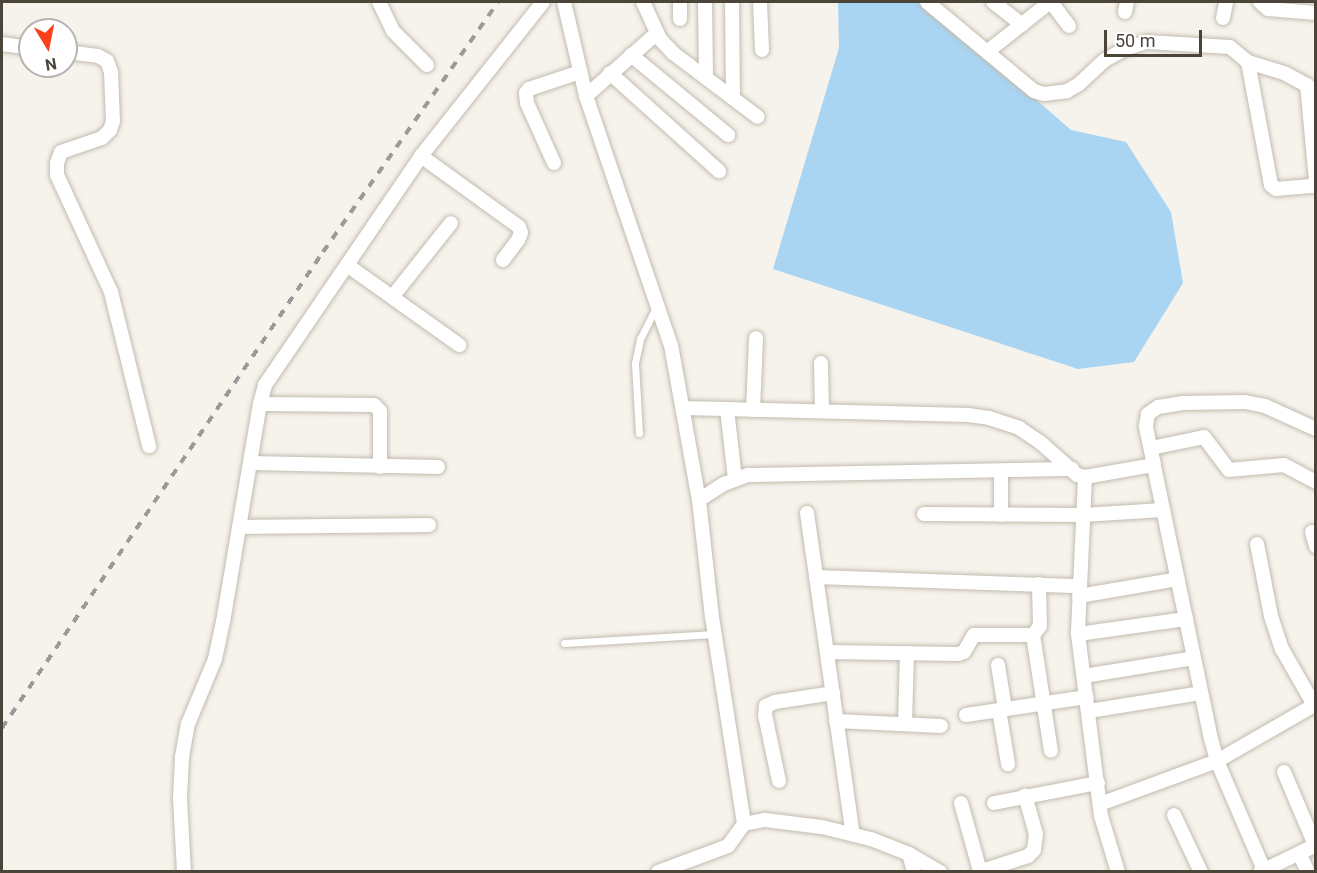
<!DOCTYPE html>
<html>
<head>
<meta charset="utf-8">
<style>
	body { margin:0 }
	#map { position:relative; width:1317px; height:873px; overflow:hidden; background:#f6f3ec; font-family:Roboto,sans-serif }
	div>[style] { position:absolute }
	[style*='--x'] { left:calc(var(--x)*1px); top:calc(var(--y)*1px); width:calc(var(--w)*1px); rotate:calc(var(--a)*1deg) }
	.water>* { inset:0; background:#a9d4f2 }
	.roads { filter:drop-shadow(0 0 2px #c2bbae) drop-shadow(0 0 2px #c2bbae) }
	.service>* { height:7px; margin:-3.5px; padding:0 3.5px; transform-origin:3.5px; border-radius:3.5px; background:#fff }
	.minor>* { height:14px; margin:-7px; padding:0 7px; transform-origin:7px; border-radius:7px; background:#fff }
	.rail>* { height:4px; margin-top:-2px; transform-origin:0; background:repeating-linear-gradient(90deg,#9a9a9a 0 8px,transparent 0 16px) }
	span { translate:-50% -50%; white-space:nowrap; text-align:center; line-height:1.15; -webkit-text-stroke:4.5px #fff; paint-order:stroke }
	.frame { position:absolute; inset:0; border:3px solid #4b4439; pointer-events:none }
	.north { position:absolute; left:18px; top:18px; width:60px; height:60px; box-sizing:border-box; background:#fff; border:2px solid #b7b4b0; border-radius:50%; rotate:170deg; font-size:16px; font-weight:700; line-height:24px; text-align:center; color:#4b4439 }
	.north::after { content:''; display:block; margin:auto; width:21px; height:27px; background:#fc3f1d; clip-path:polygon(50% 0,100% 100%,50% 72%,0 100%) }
	.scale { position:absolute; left:1104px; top:30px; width:98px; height:27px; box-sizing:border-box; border:3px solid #4b4439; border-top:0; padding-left:8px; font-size:18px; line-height:21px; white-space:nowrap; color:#4b4439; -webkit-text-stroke:4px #fff; paint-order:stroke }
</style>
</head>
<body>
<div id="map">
	<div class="water">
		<div style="clip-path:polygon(838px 2px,924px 2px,1071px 130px,1126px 142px,1171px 212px,1183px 283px,1134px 362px,1078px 369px,773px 269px,839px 48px)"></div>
	</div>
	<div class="roads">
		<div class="service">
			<div style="--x:639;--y:433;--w:70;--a:-93.3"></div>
			<div style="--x:635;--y:363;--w:25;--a:-78"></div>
			<div style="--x:640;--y:339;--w:35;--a:-63"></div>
			<div style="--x:564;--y:643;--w:151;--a:-3.4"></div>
		</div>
		<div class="minor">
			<div style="--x:379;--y:2;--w:32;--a:64"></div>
			<div style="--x:393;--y:31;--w:48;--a:45"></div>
			<div style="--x:564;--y:2;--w:97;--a:76.8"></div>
			<div style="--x:586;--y:96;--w:263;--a:71.2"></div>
			<div style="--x:671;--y:345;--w:158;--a:79.8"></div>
			<div style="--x:699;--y:500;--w:118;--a:83.7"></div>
			<div style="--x:712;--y:617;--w:209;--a:81.2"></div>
			<div style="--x:643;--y:2;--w:41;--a:65.3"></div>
			<div style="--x:660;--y:39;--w:19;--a:47"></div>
			<div style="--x:673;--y:53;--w:106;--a:37"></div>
			<div style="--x:705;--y:2;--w:75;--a:89.2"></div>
			<div style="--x:732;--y:2;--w:96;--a:89.4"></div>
			<div style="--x:760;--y:2;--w:48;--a:87.6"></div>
			<div style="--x:927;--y:2;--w:139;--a:39.8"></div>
			<div style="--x:1034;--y:91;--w:10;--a:17"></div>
			<div style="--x:1044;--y:94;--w:23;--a:-7"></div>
			<div style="--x:1067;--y:91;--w:14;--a:-30"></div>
			<div style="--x:1079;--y:84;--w:35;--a:-43"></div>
			<div style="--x:1105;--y:60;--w:25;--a:-29"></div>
			<div style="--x:1127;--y:48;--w:21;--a:-17"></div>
			<div style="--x:1147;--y:42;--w:83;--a:3.4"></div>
			<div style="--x:1230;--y:47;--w:23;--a:40"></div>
			<div style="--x:1248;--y:62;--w:125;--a:79.4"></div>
			<div style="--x:1271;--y:185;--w:6;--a:39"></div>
			<div style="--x:1276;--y:189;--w:35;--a:-5"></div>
			<div style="--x:1311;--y:186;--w:7;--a:-45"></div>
			<div style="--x:993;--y:2;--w:37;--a:38"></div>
			<div style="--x:1051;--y:2;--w:30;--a:53"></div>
			<div style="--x:1260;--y:2;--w:11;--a:41"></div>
			<div style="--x:1268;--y:9;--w:48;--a:4.8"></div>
			<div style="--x:1125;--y:12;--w:10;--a:-79"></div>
			<div style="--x:1223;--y:18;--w:16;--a:-79"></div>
			<div style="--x:680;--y:19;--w:17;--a:-90"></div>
			<div style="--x:2;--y:44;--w:28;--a:8"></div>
			<div style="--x:66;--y:52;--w:32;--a:7"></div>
			<div style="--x:98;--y:56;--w:10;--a:29"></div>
			<div style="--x:107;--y:61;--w:12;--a:70"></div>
			<div style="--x:111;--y:72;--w:49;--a:87.7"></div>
			<div style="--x:113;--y:121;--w:9;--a:108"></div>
			<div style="--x:110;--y:130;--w:11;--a:135"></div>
			<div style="--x:102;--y:138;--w:43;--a:161.1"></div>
			<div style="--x:61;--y:152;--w:12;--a:110"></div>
			<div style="--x:57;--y:163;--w:12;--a:90"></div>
			<div style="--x:57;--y:175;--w:129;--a:65.2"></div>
			<div style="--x:111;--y:292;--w:159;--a:76.1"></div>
			<div style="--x:987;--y:52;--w:80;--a:-38.4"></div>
			<div style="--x:631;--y:55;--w:126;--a:39.5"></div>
			<div style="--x:1248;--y:62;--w:38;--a:17"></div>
			<div style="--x:1284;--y:73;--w:26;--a:28"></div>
			<div style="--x:1307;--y:85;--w:95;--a:84.6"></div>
			<div style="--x:610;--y:73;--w:147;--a:42"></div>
			<div style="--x:586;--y:96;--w:95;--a:-41.6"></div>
			<div style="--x:421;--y:156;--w:121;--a:35.9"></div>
			<div style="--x:519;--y:227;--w:6;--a:72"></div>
			<div style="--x:521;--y:233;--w:8;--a:113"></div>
			<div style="--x:518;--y:240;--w:25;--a:127"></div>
			<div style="--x:554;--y:163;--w:66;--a:-114.2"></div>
			<div style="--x:527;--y:103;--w:10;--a:-96"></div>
			<div style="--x:526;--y:93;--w:5;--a:-53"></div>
			<div style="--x:529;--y:89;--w:54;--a:-18.4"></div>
			<div style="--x:347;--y:265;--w:138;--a:35.5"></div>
			<div style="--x:393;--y:296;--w:93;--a:-51.5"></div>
			<div style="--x:821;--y:363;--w:48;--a:88.8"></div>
			<div style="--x:260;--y:404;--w:114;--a:0.5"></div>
			<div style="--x:374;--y:405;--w:8;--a:45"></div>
			<div style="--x:380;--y:411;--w:56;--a:90"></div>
			<div style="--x:684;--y:408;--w:284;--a:1.4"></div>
			<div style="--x:968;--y:415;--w:21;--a:8"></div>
			<div style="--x:989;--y:418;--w:32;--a:18"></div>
			<div style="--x:1019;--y:428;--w:25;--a:34"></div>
			<div style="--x:1040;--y:442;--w:50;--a:41.7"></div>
			<div style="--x:1077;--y:475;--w:8;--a:14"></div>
			<div style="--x:1085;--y:477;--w:70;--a:-9.9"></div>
			<div style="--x:727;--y:409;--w:70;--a:83.5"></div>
			<div style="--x:753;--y:410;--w:72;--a:-87.6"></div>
			<div style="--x:1151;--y:448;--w:54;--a:-11.7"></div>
			<div style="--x:1204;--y:437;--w:41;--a:52.9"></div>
			<div style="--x:1229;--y:470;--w:55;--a:-5.2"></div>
			<div style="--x:1284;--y:465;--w:36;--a:28"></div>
			<div style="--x:250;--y:463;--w:188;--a:1.2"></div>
			<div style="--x:1001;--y:471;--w:44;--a:90"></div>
			<div style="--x:1085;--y:477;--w:157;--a:92.6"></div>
			<div style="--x:1078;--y:634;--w:183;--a:82.8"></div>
			<div style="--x:1101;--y:816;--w:59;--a:73.1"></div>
			<div style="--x:699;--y:500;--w:30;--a:-33"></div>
			<div style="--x:724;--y:484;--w:26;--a:-21"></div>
			<div style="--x:748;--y:475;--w:324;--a:-1.1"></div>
			<div style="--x:807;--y:513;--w:325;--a:81.9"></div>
			<div style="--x:924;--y:514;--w:159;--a:0.4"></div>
			<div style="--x:1083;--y:515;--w:80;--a:-3.6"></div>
			<div style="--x:239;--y:527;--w:190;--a:-0.6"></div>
			<div style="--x:1312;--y:532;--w:15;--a:74"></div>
			<div style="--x:1257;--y:544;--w:73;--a:79"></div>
			<div style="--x:1271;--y:616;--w:35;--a:72"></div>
			<div style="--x:1282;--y:649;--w:64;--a:60.3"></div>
			<div style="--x:816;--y:577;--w:264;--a:2"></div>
			<div style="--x:1079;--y:596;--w:100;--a:-9.7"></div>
			<div style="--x:1078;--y:634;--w:109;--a:-7.9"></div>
			<div style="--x:1033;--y:635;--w:117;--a:81.2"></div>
			<div style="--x:827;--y:652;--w:131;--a:0.9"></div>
			<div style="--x:958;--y:654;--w:6;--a:-18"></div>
			<div style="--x:964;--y:652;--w:20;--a:-60"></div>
			<div style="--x:974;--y:635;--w:59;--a:0"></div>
			<div style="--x:1033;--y:635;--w:11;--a:-52"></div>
			<div style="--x:1040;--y:626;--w:42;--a:-91.4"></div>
			<div style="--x:998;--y:665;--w:45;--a:81"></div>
			<div style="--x:1084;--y:676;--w:111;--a:-9.3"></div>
			<div style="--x:999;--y:710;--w:55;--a:80.5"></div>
			<div style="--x:1089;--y:711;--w:113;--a:-9.1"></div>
			<div style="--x:966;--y:715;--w:122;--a:-8.5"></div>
			<div style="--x:836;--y:721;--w:105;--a:2.7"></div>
			<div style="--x:905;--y:724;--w:71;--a:-88.4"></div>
			<div style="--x:1284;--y:772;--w:79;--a:67"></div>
			<div style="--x:779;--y:781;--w:67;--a:-102"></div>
			<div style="--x:765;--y:715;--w:9;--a:-84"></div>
			<div style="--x:766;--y:706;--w:10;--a:-24"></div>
			<div style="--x:775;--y:702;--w:59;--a:-8.8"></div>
			<div style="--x:961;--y:803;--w:71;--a:74.4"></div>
			<div style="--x:994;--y:803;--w:106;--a:-10.9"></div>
			<div style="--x:1100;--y:804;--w:125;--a:-20.2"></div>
			<div style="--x:1217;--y:761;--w:114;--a:-29.9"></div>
			<div style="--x:1174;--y:815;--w:63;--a:64.7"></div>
			<div style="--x:1299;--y:853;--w:21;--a:65"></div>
			<div style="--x:909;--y:854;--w:19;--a:74"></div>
			<div style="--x:1264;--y:870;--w:119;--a:-113.3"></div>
			<div style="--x:1217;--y:761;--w:23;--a:-105"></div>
			<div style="--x:1211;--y:739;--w:280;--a:-101.8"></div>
			<div style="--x:1154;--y:465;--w:40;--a:-102"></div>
			<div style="--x:1146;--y:426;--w:12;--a:-81"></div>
			<div style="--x:1148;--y:414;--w:12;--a:-35"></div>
			<div style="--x:1158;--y:407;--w:24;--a:-9"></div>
			<div style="--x:1182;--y:403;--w:63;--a:-0.9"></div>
			<div style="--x:1245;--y:402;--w:20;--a:11"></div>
			<div style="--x:1265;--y:406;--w:56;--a:24.3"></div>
			<div style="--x:184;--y:872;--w:74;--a:-93.1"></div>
			<div style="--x:180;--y:798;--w:41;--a:-87.2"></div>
			<div style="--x:182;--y:757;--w:34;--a:-80"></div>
			<div style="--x:188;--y:724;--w:70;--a:-67.4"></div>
			<div style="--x:215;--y:659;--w:38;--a:-78"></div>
			<div style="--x:223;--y:622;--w:221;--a:-80.4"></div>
			<div style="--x:260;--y:404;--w:20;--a:-75"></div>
			<div style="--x:265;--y:385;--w:277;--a:-55.7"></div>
			<div style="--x:421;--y:156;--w:196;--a:-51.6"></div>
			<div style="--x:658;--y:872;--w:75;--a:-20.4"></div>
			<div style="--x:728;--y:846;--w:27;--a:-54"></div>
			<div style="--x:744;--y:824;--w:21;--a:-11"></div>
			<div style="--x:765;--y:820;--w:57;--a:7"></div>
			<div style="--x:822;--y:827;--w:50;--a:13.8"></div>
			<div style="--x:871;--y:839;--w:41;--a:21.5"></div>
			<div style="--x:909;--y:854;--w:36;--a:30"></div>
			<div style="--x:979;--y:872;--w:52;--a:-18.1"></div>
			<div style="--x:1028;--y:856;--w:8;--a:-45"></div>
			<div style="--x:1034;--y:850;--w:16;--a:-83"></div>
			<div style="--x:1036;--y:834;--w:40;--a:-106"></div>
			<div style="--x:1260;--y:872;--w:62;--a:-25.7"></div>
		</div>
	</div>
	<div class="rail">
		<div style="--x:2;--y:728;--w:574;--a:-56.01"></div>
		<div style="--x:323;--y:252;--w:305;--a:-55"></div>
	</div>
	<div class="frame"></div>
	<div class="north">N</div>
	<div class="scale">50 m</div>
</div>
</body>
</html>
